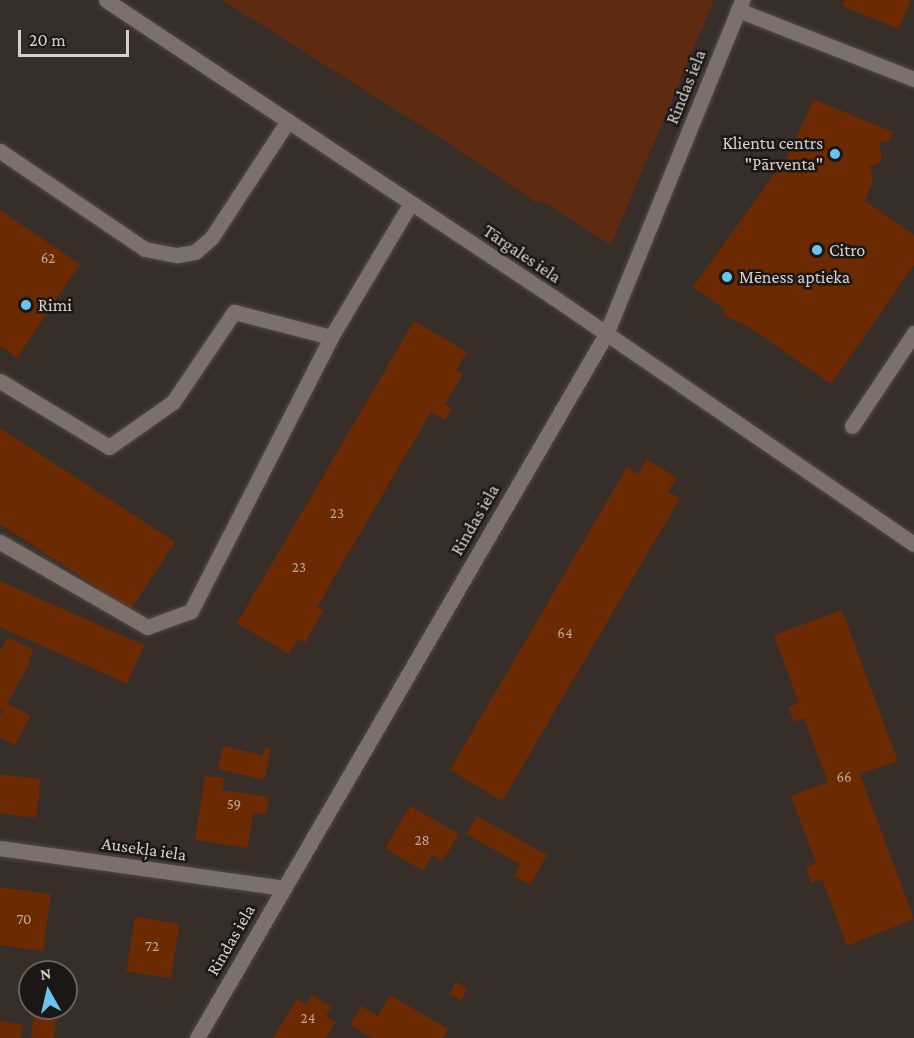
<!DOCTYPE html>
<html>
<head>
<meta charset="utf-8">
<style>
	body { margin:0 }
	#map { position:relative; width:914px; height:1038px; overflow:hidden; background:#372d29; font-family:"Crimson Pro",serif }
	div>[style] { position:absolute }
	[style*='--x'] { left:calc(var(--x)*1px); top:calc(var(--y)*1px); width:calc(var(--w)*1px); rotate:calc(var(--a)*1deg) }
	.green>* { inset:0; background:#5e2a10 }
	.building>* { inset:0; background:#6c2a02; transform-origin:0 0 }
	.roads { filter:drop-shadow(0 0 2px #524a47) drop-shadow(0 0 2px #524a47) }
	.service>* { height:15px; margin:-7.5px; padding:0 7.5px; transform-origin:7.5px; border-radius:7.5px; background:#7b706b }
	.minor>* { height:15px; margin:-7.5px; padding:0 7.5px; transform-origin:7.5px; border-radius:7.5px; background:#7b706b }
	.tertiary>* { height:15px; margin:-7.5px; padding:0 7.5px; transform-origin:7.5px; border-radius:7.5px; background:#7b706b }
	.dots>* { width:16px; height:16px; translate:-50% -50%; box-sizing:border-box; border:3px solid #1b1715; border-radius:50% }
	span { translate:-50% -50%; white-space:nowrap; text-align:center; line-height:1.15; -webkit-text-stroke:5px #1b1715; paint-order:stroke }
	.number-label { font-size:15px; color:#bca79b }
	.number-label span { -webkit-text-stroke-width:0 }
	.street-label { font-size:18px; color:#d7d1ce }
	.poi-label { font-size:18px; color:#d7d1ce }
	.right { translate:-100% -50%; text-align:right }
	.left { translate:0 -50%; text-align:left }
	.north { position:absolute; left:18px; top:960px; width:60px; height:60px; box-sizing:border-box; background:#1b1715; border:2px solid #66615f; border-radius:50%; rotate:352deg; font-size:16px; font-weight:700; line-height:24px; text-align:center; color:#d7d1ce }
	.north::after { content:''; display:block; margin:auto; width:21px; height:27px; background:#6ac3f1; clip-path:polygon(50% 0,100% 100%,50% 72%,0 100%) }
	.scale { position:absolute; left:18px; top:30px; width:111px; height:27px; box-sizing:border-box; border:3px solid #d7d1ce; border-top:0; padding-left:8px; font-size:18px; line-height:21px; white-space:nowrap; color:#d7d1ce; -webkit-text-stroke:4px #1b1715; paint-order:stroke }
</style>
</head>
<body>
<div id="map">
	<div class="green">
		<div style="clip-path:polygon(222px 0,714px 0,611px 245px,540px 200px,538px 204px,445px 141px)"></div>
	</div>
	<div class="building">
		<div style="clip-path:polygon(844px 0,911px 0,899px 29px,842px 6px)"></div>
		<div style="clip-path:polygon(813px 99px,893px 132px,890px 140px,879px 142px,882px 158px,880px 163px,870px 166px,873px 180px,865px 201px,914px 235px,914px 265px,831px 384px,751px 328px,723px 315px,725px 309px,693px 287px,792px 149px)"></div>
		<div style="clip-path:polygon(0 210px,80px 264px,17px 358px,0 346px)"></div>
		<div style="clip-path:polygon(414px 321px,467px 352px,456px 370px,463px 374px,445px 404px,452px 409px,445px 420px,431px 412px,317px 607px,324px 610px,305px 643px,298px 639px,289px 654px,237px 623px)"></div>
		<div style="clip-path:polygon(0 428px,175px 542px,131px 609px,0 524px)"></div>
		<div style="clip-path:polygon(647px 459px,677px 478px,668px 492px,680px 498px,502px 801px,450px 770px,627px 467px,638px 474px)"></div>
		<div style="left:0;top:581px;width:158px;height:42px;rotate:24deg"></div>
		<div style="clip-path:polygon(842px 610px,898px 761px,860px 774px,914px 919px,847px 946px,822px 879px,811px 883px,806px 867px,816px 863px,791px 796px,828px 782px,804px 718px,794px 722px,788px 707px,799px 703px,774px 635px)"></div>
		<div style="clip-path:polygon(8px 637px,34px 650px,28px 660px,31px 661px,7px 703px,31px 716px,15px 745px,0 737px,0 715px,3px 710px,0 709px,0 651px)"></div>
		<div style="clip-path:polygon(223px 746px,263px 755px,265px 747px,271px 749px,264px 780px,218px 769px)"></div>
		<div style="left:0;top:774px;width:41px;height:39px;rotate:7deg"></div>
		<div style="clip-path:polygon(205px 776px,224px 778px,222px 790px,269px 797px,266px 815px,253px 813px,248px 848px,195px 840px)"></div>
		<div style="clip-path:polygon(410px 806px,459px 834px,442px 862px,432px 855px,423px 871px,385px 848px)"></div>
		<div style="clip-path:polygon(477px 816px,547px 855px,530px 885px,514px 876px,520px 864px,466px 834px)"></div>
		<div style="clip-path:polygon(0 887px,51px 894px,43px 951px,0 945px)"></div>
		<div style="left:135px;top:917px;width:45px;height:55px;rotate:9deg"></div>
		<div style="left:456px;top:982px;width:13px;height:14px;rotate:27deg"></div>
		<div style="clip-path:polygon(312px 995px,331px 1007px,326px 1016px,336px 1022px,326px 1038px,273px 1038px,297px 999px,306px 1005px)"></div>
		<div style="clip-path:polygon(390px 995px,448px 1029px,443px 1038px,372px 1038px,350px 1025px,361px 1006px,378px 1016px)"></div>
		<div style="clip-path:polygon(35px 1008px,58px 1008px,54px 1038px,31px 1038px)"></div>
		<div style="clip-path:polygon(0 1021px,23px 1025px,21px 1038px,0 1038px)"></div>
	</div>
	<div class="roads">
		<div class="service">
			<div style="--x:0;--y:151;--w:175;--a:34.1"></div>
			<div style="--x:145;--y:249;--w:33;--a:11"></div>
			<div style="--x:177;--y:255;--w:18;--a:-9"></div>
			<div style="--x:195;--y:252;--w:23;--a:-41"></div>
			<div style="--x:212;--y:237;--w:139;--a:-56.8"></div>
			<div style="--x:0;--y:381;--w:127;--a:31.2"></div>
			<div style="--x:109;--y:447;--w:78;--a:-35.1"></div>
			<div style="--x:173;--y:402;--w:109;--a:-55.9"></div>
			<div style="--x:234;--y:312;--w:100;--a:14.5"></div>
			<div style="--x:852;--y:426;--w:112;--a:-56.3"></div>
			<div style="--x:0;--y:542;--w:170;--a:30"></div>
			<div style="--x:147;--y:627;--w:47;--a:-20"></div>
			<div style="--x:191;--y:611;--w:308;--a:-62.9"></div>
			<div style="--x:331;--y:337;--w:156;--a:-59.2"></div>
		</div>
		<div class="minor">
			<div style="--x:738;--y:10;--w:189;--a:21.4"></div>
			<div style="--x:0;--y:848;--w:287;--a:8"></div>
			<div style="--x:197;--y:1038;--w:814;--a:-59.84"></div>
			<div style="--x:606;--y:334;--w:361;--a:-67.8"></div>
		</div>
		<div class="tertiary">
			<div style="--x:106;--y:0;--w:537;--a:33.6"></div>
			<div style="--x:553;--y:297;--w:437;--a:34.4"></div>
		</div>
	</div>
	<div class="dots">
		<div style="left:835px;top:154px;background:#6ac3f1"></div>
		<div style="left:817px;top:250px;background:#6ac3f1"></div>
		<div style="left:727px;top:277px;background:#6ac3f1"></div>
		<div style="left:26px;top:305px;background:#6ac3f1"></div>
	</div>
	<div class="number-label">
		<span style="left:48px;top:259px">62</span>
		<span style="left:337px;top:514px">23</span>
		<span style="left:299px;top:568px">23</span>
		<span style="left:565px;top:634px">64</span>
		<span style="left:844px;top:778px">66</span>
		<span style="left:234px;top:805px">59</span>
		<span style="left:422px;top:841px">28</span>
		<span style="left:24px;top:920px">70</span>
		<span style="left:152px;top:947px">72</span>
		<span style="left:308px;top:1019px">24</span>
	</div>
	<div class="street-label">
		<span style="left:686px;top:87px;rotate:-68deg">Rindas iela</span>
		<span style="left:522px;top:254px;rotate:34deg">Tārgales iela</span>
		<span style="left:475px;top:520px;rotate:-60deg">Rindas iela</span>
		<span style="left:144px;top:849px;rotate:8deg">Ausekļa iela</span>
		<span style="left:231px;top:940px;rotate:-60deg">Rindas iela</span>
	</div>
	<div class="poi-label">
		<span class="right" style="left:823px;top:154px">Klientu centrs<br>"Pārventa"</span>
		<span class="left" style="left:829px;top:250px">Citro</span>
		<span class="left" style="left:739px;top:277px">Mēness aptieka</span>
		<span class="left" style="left:38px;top:305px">Rimi</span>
	</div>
	<div class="north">N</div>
	<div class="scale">20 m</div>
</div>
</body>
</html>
